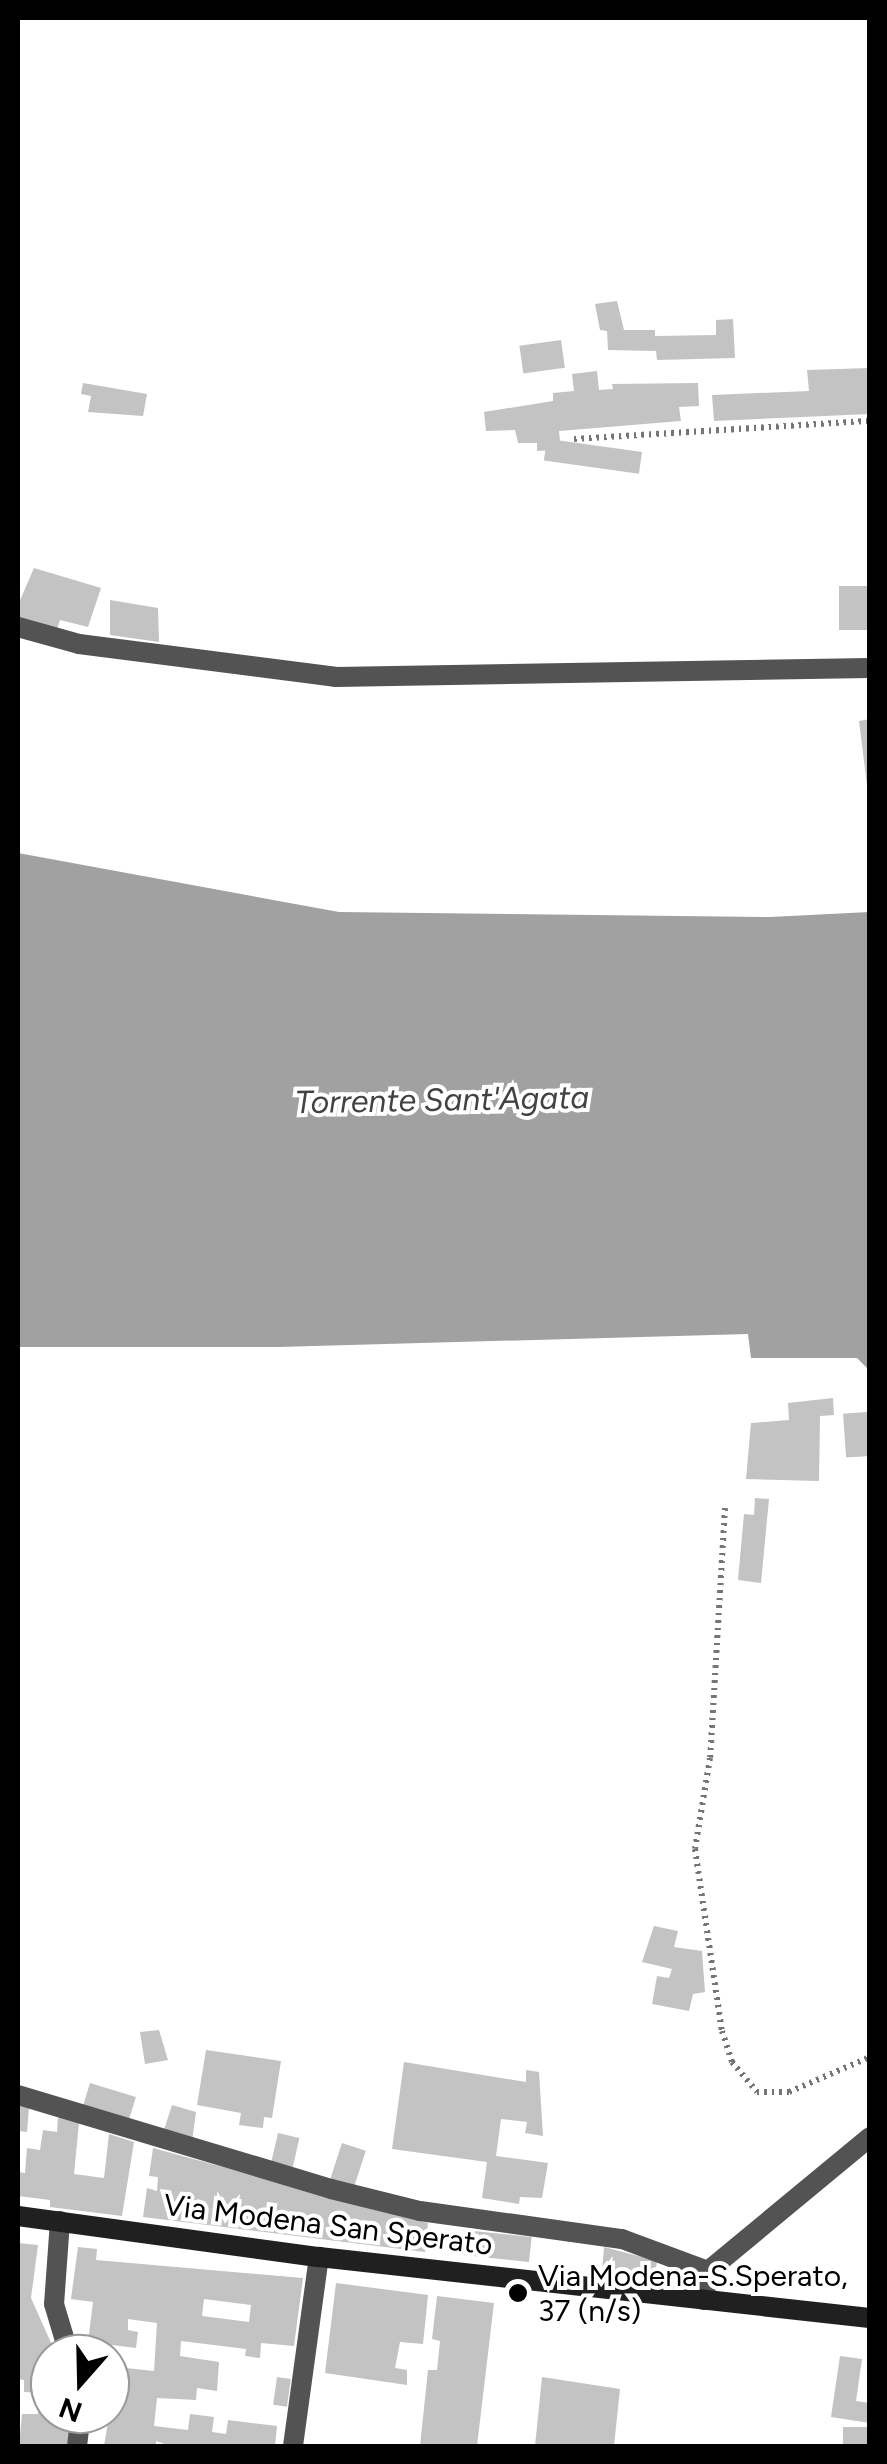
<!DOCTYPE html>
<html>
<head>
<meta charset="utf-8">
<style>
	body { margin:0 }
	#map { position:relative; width:887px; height:2464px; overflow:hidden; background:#fff; font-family:Figtree,sans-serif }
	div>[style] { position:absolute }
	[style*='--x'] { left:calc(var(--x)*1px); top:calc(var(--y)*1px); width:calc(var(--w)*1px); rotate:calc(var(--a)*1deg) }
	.water>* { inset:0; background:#a1a1a1 }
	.building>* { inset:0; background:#c3c3c3; transform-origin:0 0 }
	.path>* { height:6px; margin-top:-3px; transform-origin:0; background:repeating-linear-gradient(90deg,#757575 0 2.5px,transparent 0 7.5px) }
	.street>* { height:20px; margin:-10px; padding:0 10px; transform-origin:10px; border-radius:10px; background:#535353 }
	.secondary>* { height:20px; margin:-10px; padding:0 10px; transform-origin:10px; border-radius:10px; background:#202020 }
	.dots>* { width:28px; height:28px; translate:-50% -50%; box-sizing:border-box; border:5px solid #fff; border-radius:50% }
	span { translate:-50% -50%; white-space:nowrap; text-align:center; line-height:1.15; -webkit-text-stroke:8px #fff; paint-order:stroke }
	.street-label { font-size:30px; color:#000 }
	.poi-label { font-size:30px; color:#000 }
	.left { translate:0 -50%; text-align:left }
	.water-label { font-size:32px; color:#424242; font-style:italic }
	.frame { position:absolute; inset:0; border:20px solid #000; pointer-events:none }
	.north { position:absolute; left:30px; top:2334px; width:100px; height:100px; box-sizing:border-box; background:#fff; border:2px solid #999; border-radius:50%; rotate:200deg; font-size:28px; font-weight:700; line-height:40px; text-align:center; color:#000 }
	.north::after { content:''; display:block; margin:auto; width:35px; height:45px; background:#000; clip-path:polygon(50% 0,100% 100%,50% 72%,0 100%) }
</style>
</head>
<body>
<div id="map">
	<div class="water">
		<div style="clip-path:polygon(18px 853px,339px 912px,770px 917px,869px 912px,869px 1370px,857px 1358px,751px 1358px,748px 1334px,278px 1347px,18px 1347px)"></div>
	</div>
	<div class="building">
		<div style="clip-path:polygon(617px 301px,624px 330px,655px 330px,655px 336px,716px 335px,716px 320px,733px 319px,735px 358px,657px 360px,656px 351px,608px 350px,607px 331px,600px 330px,595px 304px)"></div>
		<div style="left:561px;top:340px;width:28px;height:42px;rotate:82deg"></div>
		<div style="clip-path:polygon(870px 368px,870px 414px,714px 421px,712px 395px,809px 391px,807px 370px)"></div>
		<div style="clip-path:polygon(597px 371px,599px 390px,613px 389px,612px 384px,698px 383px,699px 406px,679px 407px,681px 421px,559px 431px,561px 450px,537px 451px,537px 443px,518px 443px,515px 430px,486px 431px,484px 412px,553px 401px,553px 393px,574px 391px,572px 374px)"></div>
		<div style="clip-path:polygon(83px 383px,147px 394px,143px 416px,88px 412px,91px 396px,81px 394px)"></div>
		<div style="left:642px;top:452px;width:22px;height:96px;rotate:98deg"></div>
		<div style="clip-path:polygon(34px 568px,101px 588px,88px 627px,60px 620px,55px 636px,18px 623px,18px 605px)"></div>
		<div style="left:870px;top:586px;width:44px;height:31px;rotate:90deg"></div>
		<div style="clip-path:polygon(110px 600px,158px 608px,159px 642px,110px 635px)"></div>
		<div style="clip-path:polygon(870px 719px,870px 784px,867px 785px,859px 721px)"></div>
		<div style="clip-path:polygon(833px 1398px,834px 1415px,820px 1416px,819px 1481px,746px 1479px,751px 1423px,789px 1420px,788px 1403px)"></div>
		<div style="left:867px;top:1412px;width:44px;height:24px;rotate:86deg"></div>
		<div style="clip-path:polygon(755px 1498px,769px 1499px,761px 1583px,738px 1580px,744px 1514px,754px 1515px)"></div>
		<div style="clip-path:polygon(654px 1926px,678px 1931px,674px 1947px,702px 1951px,705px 1992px,693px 1994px,689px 2011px,652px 2004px,657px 1976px,669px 1978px,672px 1969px,642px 1962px)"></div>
		<div style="clip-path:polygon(159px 2030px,168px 2060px,145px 2064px,140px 2032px)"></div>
		<div style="clip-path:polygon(206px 2050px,281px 2061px,272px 2118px,264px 2117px,263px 2128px,239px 2125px,241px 2113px,197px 2105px)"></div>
		<div style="clip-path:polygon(404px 2062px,526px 2082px,526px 2070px,539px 2072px,543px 2136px,525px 2133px,527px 2122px,501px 2119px,496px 2156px,548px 2163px,542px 2198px,520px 2197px,519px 2204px,482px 2198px,487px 2162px,392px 2149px)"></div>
		<div style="left:90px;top:2083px;width:48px;height:27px;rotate:17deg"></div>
		<div style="clip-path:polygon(18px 2102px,29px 2107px,27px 2132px,18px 2131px)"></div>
		<div style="clip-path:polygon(172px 2105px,196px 2112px,192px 2142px,163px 2133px)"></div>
		<div style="clip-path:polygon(58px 2117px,79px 2123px,74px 2174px,104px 2178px,109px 2134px,134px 2142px,122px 2216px,50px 2207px,50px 2200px,18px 2196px,18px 2172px,25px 2173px,27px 2148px,40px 2150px,43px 2130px,57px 2132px)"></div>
		<div style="left:278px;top:2133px;width:22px;height:32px;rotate:13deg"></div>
		<div style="left:342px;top:2143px;width:25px;height:40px;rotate:18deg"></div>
		<div style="clip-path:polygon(153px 2148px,428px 2223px,425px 2252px,143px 2217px,147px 2188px,157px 2191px,158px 2177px,149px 2176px)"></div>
		<div style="left:464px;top:2230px;width:68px;height:25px;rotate:6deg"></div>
		<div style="clip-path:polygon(18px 2243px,38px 2245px,31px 2298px,56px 2354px,50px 2354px,50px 2414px,74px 2414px,72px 2446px,19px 2446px,22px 2414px,38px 2414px,39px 2393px,24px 2392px,24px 2380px,18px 2379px)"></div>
		<div style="clip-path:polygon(evenodd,78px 2247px,97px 2249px,96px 2260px,303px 2278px,294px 2346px,261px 2343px,260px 2358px,245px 2356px,246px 2349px,181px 2341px,180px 2356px,219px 2362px,217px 2391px,197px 2388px,196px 2400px,157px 2398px,154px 2426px,188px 2430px,190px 2414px,214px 2417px,212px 2432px,226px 2434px,228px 2420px,277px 2426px,275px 2446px,170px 2446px,156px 2441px,156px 2446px,104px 2446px,117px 2367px,154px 2371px,157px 2323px,128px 2319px,128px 2330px,138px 2332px,136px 2348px,88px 2342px,93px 2302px,71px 2299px,78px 2247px,204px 2299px,251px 2305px,249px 2322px,202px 2316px,204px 2299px)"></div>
		<div style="clip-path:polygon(604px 2247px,657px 2261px,655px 2277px,602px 2271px)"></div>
		<div style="clip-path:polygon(336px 2283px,428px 2295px,423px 2344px,400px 2342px,395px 2368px,407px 2370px,407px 2385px,325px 2373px)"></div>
		<div style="clip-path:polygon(437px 2296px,494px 2303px,477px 2446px,420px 2446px,428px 2370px,437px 2370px,440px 2341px,432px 2339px)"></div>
		<div style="clip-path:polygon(840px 2356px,862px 2359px,856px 2401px,870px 2403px,870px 2423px,831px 2417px)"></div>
		<div style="left:277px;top:2377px;width:14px;height:28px;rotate:8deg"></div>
		<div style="clip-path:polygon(542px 2377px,620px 2389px,614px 2446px,535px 2446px)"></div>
		<div style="left:843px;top:2427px;width:27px;height:19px"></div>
	</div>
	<div class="path">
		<div style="--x:574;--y:439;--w:297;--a:-3.5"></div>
		<div style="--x:725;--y:1508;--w:250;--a:93.4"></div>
		<div style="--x:710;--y:1758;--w:92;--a:99.4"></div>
		<div style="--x:695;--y:1849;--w:184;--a:81.6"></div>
		<div style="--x:722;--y:2031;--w:33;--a:72"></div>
		<div style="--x:732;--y:2062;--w:39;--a:50"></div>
		<div style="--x:757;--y:2092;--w:32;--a:0"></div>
		<div style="--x:789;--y:2092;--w:88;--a:-23.4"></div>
	</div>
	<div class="street">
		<div style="--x:18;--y:627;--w:63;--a:15.6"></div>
		<div style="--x:79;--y:644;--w:258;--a:7.3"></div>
		<div style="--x:335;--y:677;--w:535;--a:-0.96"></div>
		<div style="--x:18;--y:2095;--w:327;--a:16.7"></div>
		<div style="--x:331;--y:2189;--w:92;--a:13.9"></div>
		<div style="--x:420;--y:2211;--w:204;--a:7.9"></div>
		<div style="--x:622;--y:2239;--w:92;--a:20.4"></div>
		<div style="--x:60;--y:2221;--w:83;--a:94.1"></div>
		<div style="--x:54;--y:2304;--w:52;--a:73.3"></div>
		<div style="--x:704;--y:2300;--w:29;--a:-82"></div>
		<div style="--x:708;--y:2271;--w:210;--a:-39.6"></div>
		<div style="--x:77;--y:2446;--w:32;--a:-83"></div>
		<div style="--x:293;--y:2446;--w:191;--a:-82.2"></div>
	</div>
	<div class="secondary">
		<div style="--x:18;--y:2216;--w:304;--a:7.8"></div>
		<div style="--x:319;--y:2257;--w:554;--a:6.32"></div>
	</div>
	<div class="dots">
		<div style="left:518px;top:2293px;background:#000"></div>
	</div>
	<div class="street-label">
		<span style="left:328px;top:2225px;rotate:7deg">Via Modena San Sperato</span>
	</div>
	<div class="poi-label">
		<span class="left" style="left:538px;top:2293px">Via Modena-S.Sperato,<br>37 (n/s)</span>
	</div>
	<div class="water-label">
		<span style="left:442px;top:1100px;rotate:-1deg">Torrente Sant'Agata</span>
	</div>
	<div class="frame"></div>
	<div class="north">N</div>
</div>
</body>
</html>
